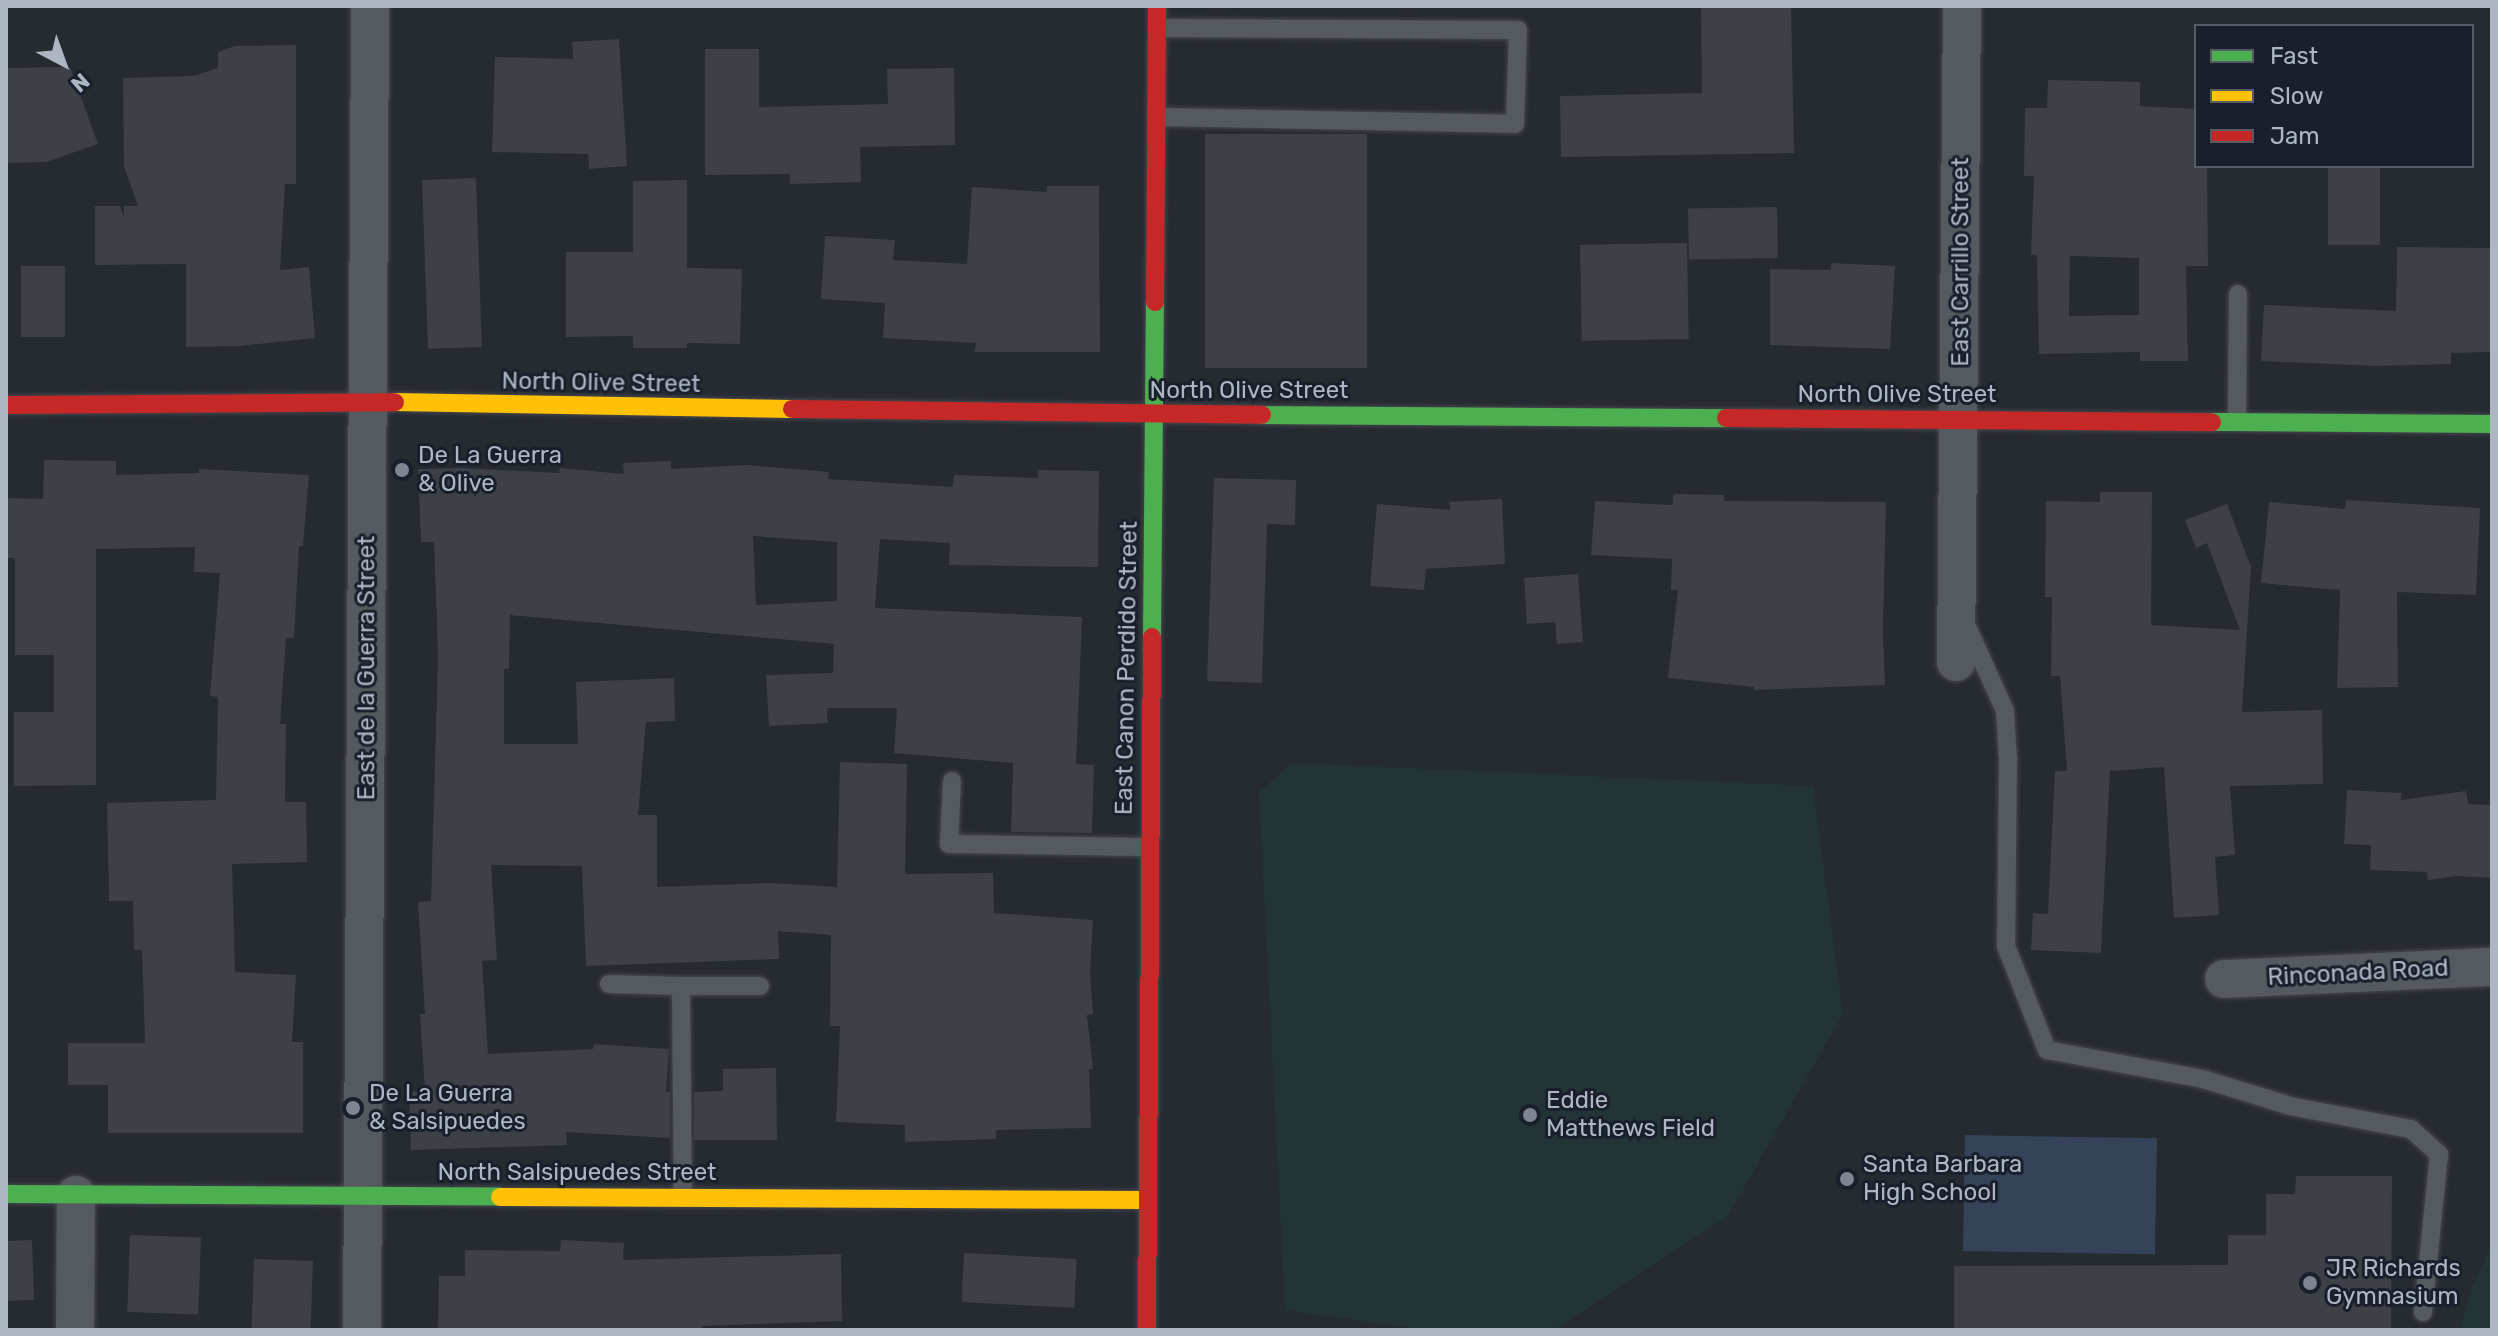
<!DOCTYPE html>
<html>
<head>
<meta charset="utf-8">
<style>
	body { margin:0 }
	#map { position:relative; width:2498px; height:1336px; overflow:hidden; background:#262a31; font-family:Rubik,sans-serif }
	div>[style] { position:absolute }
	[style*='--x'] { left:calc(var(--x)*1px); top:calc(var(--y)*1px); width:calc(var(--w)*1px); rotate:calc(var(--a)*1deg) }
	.green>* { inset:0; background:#233437 }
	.water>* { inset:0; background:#344359; transform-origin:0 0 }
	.building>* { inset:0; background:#3d4046; transform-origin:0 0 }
	.roads { filter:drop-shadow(0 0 2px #43464c) drop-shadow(0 0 2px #43464c) }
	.lane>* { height:18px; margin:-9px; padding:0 9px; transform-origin:9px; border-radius:9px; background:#555960 }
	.street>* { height:38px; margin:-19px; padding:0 19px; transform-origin:19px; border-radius:19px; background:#555960 }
	.fast>* { height:18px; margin:-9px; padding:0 9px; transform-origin:9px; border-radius:9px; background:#4caf50 }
	.slow>* { height:18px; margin:-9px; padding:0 9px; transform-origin:9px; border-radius:9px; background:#ffc107 }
	.jam>* { height:18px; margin:-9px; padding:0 9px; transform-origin:9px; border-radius:9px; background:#c62828 }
	.dots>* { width:22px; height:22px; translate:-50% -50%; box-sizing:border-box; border:4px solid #19202b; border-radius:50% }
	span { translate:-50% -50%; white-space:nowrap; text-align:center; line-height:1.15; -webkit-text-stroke:6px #19202b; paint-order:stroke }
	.street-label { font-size:24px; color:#aeb6c4 }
	.poi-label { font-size:24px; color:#aeb6c4 }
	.left { translate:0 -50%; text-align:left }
	.frame { position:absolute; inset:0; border:8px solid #aeb6c4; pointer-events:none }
	.legend { position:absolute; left:2194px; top:24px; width:280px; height:144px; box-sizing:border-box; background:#19202b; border:2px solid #555c68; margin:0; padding:10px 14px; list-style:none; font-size:24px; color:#aeb6c4 }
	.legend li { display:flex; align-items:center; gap:16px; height:40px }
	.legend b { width:40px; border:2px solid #555c68 }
	.north { position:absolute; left:24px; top:24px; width:80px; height:80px; -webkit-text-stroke:6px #19202b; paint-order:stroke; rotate:139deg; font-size:22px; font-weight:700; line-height:32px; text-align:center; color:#aeb6c4 }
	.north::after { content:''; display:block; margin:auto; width:28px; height:36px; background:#aeb6c4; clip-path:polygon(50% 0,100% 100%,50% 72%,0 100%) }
</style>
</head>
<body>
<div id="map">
	<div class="green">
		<div style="clip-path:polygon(1291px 763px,1813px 786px,1843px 1014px,1728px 1216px,1554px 1330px,1426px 1330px,1285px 1310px,1259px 792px)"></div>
		<div style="clip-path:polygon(2492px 1245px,2492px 1330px,2460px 1330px,2471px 1289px)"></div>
	</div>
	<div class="water">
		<div style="left:1965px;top:1135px;width:192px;height:116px;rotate:1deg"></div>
	</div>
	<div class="building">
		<div style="clip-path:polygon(1701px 6px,1791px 6px,1794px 153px,1561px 157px,1560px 96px,1702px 93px)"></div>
		<div style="clip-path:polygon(619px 39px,627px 166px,589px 169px,588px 154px,492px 152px,495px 57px,573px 59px,572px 42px)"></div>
		<div style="clip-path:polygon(296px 45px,296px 184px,285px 184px,280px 270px,309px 267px,315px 338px,239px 346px,186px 347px,186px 264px,95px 265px,95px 206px,120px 206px,124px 217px,124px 206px,138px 206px,124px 166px,123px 78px,194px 76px,218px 68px,218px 52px,235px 46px)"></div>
		<div style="clip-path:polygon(705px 49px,759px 49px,759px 107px,888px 104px,887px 69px,954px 68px,955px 145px,860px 147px,861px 182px,790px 184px,790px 174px,705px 175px)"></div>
		<div style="clip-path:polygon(70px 67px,98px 144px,46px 162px,6px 163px,6px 68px)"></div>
		<div style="clip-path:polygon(evenodd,2048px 80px,2140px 82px,2140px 106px,2196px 109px,2196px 166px,2207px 166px,2208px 266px,2186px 266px,2188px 361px,2140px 361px,2140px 352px,2039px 354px,2037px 255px,2031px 255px,2034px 176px,2024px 176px,2025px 108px,2047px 108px,2048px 80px,2070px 256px,2139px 258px,2139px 315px,2069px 316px,2070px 256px)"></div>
		<div style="left:1205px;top:134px;width:162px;height:234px"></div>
		<div style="left:2328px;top:166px;width:52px;height:79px"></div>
		<div style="left:476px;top:178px;width:169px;height:54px;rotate:88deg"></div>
		<div style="clip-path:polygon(687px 180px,687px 268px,742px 269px,740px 344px,687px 343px,687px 348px,633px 348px,633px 336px,566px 337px,566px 252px,633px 252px,633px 181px)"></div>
		<div style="clip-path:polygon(1047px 186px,1099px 186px,1100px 352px,975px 352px,976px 343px,883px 338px,885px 303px,821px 299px,825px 236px,895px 240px,893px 260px,967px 264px,972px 187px,1047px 192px)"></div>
		<div style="left:1777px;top:207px;width:51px;height:89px;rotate:89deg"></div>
		<div style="left:1687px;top:243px;width:96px;height:107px;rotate:89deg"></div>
		<div style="clip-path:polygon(2397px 247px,2492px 248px,2492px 352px,2451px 353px,2451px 364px,2376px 366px,2261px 361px,2264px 305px,2396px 311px)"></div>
		<div style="clip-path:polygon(1831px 263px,1895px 266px,1890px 349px,1770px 345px,1770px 269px,1831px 270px)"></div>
		<div style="left:21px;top:266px;width:44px;height:71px"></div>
		<div style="clip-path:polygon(44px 460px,116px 461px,116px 475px,199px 473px,199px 469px,309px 475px,303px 546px,299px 546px,294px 638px,286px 638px,280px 724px,286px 724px,285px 802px,306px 802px,307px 862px,232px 864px,235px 972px,296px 975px,292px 1042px,303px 1042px,303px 1133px,108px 1133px,108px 1085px,68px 1085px,68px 1043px,145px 1043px,142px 950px,134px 950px,133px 901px,109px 901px,107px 803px,216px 800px,218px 697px,210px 696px,220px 573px,194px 572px,195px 547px,96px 549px,96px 785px,14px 786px,14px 712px,54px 712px,54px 655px,15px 655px,15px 558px,6px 558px,6px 498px,43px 499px)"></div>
		<div style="clip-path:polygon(evenodd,671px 461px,671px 469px,747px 465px,829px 472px,828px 479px,953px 487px,954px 475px,1038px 478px,1038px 470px,1099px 471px,1098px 567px,949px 565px,950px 543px,880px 539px,875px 608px,1082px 617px,1076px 764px,1094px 765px,1092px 833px,1011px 832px,1013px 763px,894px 753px,897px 708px,827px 708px,828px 723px,769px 726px,766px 675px,833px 673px,834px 644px,510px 615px,509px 669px,504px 669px,504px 744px,578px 744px,576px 682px,674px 678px,675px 721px,646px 722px,638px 815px,657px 815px,657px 887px,770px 883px,837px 887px,840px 762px,907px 764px,905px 874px,993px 873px,994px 913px,1093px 920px,1090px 973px,1093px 1014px,1087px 1015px,1093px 1069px,1089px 1069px,1091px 1128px,996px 1130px,996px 1139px,905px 1142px,905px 1125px,836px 1122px,840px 1026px,830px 1026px,831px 935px,778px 931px,779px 959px,586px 966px,582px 866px,491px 865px,497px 960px,482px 961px,488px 1054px,593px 1049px,594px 1044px,669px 1049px,666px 1092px,670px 1092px,670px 1138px,566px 1132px,567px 1145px,411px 1150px,409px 1092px,425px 1091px,420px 1014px,425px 1014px,418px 902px,431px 901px,438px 656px,434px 542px,421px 542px,418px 469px,463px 468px,559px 473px,560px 468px,624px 474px,623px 463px,671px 461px,753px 536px,837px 542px,837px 601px,756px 605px,753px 536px)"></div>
		<div style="clip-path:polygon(1214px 478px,1296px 480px,1295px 525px,1267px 524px,1262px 683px,1207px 681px)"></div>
		<div style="clip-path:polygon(2100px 492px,2152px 492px,2151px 625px,2240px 630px,2207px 543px,2196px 548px,2185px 520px,2227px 504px,2251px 567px,2242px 712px,2322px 710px,2323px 784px,2230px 786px,2235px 855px,2215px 857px,2219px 915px,2174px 918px,2164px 767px,2110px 771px,2101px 953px,2031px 950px,2033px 913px,2048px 914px,2055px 771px,2067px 771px,2060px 676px,2051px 676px,2052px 597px,2045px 597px,2046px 501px,2100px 502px)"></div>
		<div style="clip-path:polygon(1673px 494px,1724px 495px,1724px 501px,1886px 502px,1883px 629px,1885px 685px,1754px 690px,1754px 687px,1668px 678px,1678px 590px,1671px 590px,1672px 559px,1591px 555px,1595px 501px,1673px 505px)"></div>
		<div style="clip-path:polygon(1502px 499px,1505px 564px,1426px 569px,1424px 590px,1370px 586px,1377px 504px,1450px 510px,1449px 502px)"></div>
		<div style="clip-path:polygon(2346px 500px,2480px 508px,2476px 595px,2397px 592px,2398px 687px,2337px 688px,2340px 590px,2261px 583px,2269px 502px,2345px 509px)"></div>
		<div style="clip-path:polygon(1578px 574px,1583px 642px,1557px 644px,1555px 622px,1527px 624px,1524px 578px)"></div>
		<div style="clip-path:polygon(2347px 790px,2402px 793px,2401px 800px,2466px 791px,2468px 804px,2492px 805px,2492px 878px,2456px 876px,2428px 880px,2427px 872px,2370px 870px,2371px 845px,2344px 844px)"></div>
		<div style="clip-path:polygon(776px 1068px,777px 1140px,694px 1140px,694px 1092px,723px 1091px,723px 1069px)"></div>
		<div style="clip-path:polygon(2296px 1176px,2392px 1176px,2391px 1330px,1954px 1330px,1954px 1266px,2228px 1265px,2228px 1235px,2266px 1235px,2266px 1194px,2295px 1194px)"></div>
		<div style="left:130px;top:1235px;width:71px;height:77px;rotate:2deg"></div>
		<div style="left:32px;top:1240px;width:60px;height:26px;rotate:88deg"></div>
		<div style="clip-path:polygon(561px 1240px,624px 1243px,623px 1260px,841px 1254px,842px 1321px,702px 1326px,702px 1330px,438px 1330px,439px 1276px,465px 1276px,465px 1250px,560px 1251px)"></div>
		<div style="left:964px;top:1253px;width:113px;height:49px;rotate:3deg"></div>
		<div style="left:254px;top:1259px;width:59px;height:71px;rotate:2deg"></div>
	</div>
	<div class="roads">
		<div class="lane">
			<div style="--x:1156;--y:117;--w:359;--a:1.1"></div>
			<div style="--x:1515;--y:124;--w:94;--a:-88.2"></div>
			<div style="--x:1518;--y:30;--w:361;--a:-179.7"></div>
			<div style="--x:2237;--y:422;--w:128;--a:-89.6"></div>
			<div style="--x:1964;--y:620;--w:100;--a:65.7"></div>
			<div style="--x:2005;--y:711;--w:49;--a:86.5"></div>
			<div style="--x:2008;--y:760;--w:186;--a:90.6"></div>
			<div style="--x:2006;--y:946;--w:112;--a:68.5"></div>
			<div style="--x:2047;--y:1050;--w:159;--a:10.5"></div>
			<div style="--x:2203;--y:1079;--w:91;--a:17.2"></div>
			<div style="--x:2290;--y:1106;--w:123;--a:10.8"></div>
			<div style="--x:2411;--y:1129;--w:38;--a:42"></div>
			<div style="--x:2439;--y:1154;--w:159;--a:95.8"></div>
			<div style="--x:952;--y:781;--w:63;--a:92.7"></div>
			<div style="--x:949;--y:844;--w:201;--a:0.9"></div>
			<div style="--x:609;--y:984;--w:72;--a:1.6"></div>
			<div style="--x:681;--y:986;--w:212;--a:89.5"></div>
			<div style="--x:681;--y:986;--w:79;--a:0"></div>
		</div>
		<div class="street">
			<div style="--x:1956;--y:662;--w:656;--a:-89.48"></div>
			<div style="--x:2224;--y:979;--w:268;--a:-2.6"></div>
			<div style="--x:75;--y:1330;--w:135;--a:-89.6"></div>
			<div style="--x:362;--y:1330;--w:1324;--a:-89.65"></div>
		</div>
		<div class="fast">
			<div style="--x:1262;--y:415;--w:464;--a:0.4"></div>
			<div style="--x:2212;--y:422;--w:280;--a:0.4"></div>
			<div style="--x:1152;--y:637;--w:335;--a:-89.5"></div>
			<div style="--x:6;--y:1194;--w:494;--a:0.3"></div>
		</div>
		<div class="slow">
			<div style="--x:395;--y:402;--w:397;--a:1"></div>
			<div style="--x:500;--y:1197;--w:647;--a:0.27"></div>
		</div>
		<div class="jam">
			<div style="--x:1155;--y:302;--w:296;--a:-89.6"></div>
			<div style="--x:6;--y:405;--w:389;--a:-0.4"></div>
			<div style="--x:792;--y:409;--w:470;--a:0.7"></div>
			<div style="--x:1726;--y:418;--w:486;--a:0.5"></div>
			<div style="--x:1147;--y:1330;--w:693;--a:-89.59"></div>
		</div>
	</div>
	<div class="dots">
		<div style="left:402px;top:470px;background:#7e8591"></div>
		<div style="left:353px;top:1108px;background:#7e8591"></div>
		<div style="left:1530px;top:1115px;background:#7e8591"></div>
		<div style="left:1847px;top:1179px;background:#7e8591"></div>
		<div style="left:2310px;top:1283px;background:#7e8591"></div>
	</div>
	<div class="street-label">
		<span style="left:1961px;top:262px;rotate:-90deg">East Carrillo Street</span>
		<span style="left:601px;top:383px;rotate:1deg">North Olive Street</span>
		<span style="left:1249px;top:391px">North Olive Street</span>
		<span style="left:1897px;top:395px">North Olive Street</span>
		<span style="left:367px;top:668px;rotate:-90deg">East de la Guerra Street</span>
		<span style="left:1127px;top:668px;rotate:-89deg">East Canon Perdido Street</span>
		<span style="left:2358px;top:973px;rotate:-3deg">Rinconada Road</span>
		<span style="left:577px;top:1173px">North Salsipuedes Street</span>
	</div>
	<div class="poi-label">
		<span class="left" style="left:418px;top:470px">De La Guerra<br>&amp; Olive</span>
		<span class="left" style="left:369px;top:1108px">De La Guerra<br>&amp; Salsipuedes</span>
		<span class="left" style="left:1546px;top:1115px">Eddie<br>Matthews Field</span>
		<span class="left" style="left:1863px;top:1179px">Santa Barbara<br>High School</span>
		<span class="left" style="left:2326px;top:1283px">JR Richards<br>Gymnasium</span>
	</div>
	<div class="frame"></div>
	<ul class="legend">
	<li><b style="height:10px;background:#4caf50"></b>Fast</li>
	<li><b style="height:10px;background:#ffc107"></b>Slow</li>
	<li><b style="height:10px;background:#c62828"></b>Jam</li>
	</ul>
	<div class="north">N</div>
</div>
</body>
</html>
